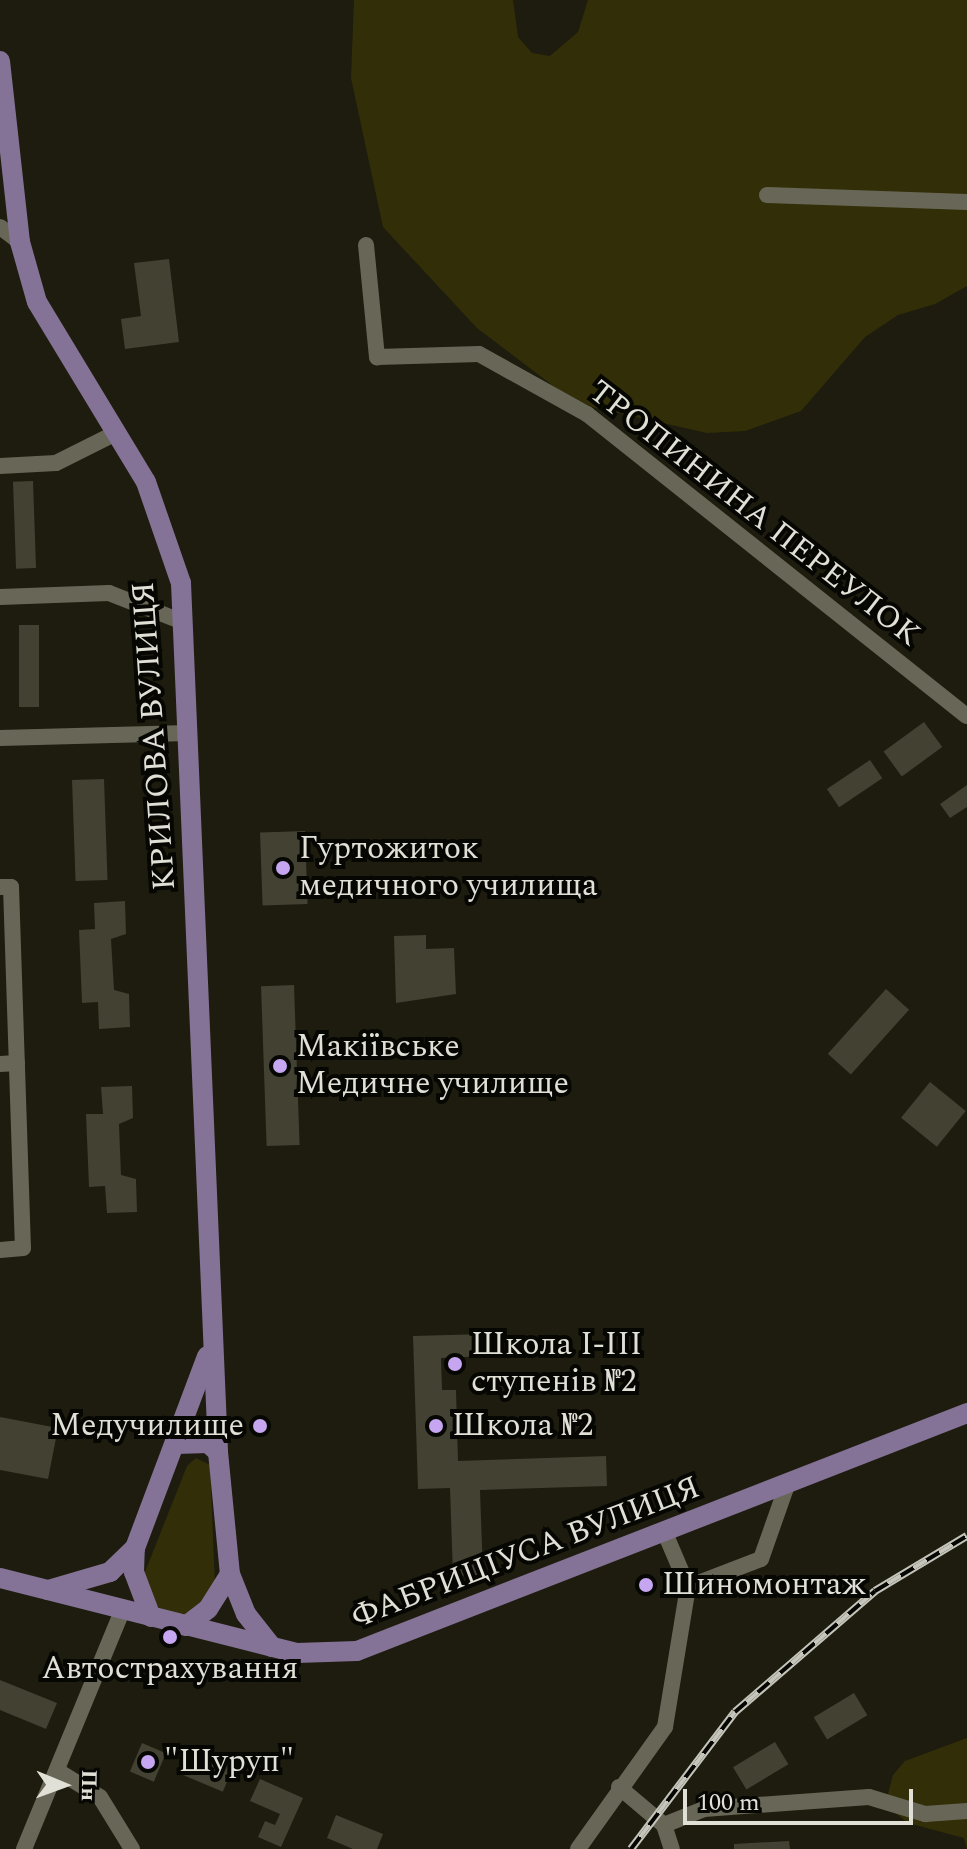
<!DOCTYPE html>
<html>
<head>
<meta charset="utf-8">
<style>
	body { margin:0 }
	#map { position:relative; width:967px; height:1849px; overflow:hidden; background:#1d1c0e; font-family:Spectral,serif }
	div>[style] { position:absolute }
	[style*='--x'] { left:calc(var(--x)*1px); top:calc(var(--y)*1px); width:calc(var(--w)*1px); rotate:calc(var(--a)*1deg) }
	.green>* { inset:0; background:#322f08 }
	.building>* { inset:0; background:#424132; transform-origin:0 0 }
	.minor>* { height:16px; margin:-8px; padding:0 8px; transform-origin:8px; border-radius:8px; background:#686757 }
	.major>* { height:20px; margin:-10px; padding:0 10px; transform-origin:10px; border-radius:10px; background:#857397 }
	.rail>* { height:8px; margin-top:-4px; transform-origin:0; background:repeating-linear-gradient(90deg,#060603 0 15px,#c5c5bc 0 30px); box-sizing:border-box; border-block:2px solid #c5c5bc }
	.dots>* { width:22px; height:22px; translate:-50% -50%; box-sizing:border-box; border:4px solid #060603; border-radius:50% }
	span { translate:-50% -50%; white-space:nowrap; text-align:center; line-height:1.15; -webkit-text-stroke:8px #060603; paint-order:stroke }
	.street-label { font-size:32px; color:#e0e0d7 }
	.poi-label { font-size:32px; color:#e0e0d7 }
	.left { translate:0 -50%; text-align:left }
	.right { translate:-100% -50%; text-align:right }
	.north { position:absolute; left:24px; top:1745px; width:80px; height:80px; -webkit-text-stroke:6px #060603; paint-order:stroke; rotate:91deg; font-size:22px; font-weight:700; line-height:32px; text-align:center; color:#e0e0d7 }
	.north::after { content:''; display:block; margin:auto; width:28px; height:36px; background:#e0e0d7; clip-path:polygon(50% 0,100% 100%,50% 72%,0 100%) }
	.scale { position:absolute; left:683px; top:1789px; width:230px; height:36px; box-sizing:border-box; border:4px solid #e0e0d7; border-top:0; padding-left:10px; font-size:24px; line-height:28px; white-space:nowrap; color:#e0e0d7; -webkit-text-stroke:6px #060603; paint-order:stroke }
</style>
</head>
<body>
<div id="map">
	<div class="green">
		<div style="clip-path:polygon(354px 0,513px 0,518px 37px,532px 53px,550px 56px,578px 32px,588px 0,967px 0,967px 286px,935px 304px,898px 315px,865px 337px,801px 411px,745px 431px,707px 433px,592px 407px,556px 388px,477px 328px,383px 227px,351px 78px)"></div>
		<div style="clip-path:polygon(196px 1458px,210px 1465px,215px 1586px,190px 1614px,174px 1615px,158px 1607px,145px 1587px,145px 1572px,187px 1466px)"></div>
		<div style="clip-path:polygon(967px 1738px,967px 1849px,964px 1838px,908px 1823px,893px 1811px,888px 1794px,893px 1775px,905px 1761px)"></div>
	</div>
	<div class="building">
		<div style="clip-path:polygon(169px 259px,179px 342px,125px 349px,121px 319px,141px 316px,134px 263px)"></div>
		<div style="left:33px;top:481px;width:87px;height:20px;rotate:88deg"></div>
		<div style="left:19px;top:625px;width:20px;height:82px"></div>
		<div style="left:924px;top:722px;width:31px;height:50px;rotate:54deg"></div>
		<div style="left:870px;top:760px;width:22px;height:52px;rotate:56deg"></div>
		<div style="left:104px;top:779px;width:101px;height:32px;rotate:88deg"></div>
		<div style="clip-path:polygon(967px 785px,967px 807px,950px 818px,940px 804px)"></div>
		<div style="left:305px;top:831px;width:73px;height:45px;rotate:88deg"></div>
		<div style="clip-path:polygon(125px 901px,126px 934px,111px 939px,114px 990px,129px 994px,130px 1027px,99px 1029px,98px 1002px,82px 1003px,79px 930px,95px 929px,94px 903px)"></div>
		<div style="clip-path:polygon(426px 935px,426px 949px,454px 948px,456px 994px,396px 1003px,394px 936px)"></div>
		<div style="left:294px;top:985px;width:160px;height:33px;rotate:88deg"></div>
		<div style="left:886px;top:989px;width:31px;height:87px;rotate:42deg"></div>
		<div style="left:930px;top:1082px;width:46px;height:46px;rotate:39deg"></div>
		<div style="clip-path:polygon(132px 1086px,133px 1118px,119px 1124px,121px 1175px,136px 1179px,137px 1212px,107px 1213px,105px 1186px,89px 1187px,86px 1114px,103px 1114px,101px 1087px)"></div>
		<div style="clip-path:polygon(486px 1334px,487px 1356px,441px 1358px,442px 1390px,456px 1390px,458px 1461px,606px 1456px,607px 1486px,480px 1490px,483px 1575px,453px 1576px,450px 1488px,418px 1489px,413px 1336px)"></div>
		<div style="clip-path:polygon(0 1417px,58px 1428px,48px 1479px,0 1470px)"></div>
		<div style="clip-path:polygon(0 1680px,57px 1703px,46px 1729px,0 1710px)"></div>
		<div style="left:854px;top:1693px;width:26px;height:47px;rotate:59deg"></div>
		<div style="left:775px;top:1742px;width:26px;height:49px;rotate:59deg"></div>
		<div style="left:142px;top:1743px;width:26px;height:31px;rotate:23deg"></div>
		<div style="left:189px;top:1746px;width:49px;height:29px;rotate:23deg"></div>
		<div style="clip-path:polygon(260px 1779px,303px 1798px,281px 1847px,258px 1837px,265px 1821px,275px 1825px,280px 1814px,250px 1801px)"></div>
		<div style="clip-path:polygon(336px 1815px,383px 1834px,377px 1849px,353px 1849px,327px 1838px)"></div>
		<div style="clip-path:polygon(789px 1841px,790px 1849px,734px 1849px,734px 1844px)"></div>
	</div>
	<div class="minor">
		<div style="--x:767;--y:195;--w:200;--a:2"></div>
		<div style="--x:0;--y:227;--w:25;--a:37"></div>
		<div style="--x:366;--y:245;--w:113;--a:84.4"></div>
		<div style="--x:377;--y:357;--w:102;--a:-1.7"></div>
		<div style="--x:479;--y:354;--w:124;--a:29.1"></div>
		<div style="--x:587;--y:414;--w:485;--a:38.5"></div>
		<div style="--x:0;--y:466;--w:56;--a:-3.1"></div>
		<div style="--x:56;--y:463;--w:67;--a:-26.6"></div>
		<div style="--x:0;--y:597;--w:109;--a:-2.1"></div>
		<div style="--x:109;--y:593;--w:79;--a:21.4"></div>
		<div style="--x:0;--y:738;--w:188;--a:-1.5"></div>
		<div style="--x:0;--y:887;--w:11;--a:0"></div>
		<div style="--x:11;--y:887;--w:361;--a:88.1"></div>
		<div style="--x:23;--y:1248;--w:23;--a:175"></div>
		<div style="--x:0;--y:1064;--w:17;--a:-3"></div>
		<div style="--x:665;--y:1533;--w:59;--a:66.9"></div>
		<div style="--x:688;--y:1587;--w:78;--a:-21"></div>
		<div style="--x:761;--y:1559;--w:78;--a:-70.6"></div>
		<div style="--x:58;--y:1771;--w:49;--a:31.8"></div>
		<div style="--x:100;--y:1797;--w:61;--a:58.4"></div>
		<div style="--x:619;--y:1787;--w:59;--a:40.2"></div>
		<div style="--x:664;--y:1825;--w:25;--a:72"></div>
		<div style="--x:664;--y:1825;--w:43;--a:-21.8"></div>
		<div style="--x:704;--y:1809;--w:165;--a:-4.2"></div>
		<div style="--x:869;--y:1797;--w:59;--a:16.9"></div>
		<div style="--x:925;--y:1814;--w:42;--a:-4.1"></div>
		<div style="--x:24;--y:1849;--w:257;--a:-67.6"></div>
		<div style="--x:578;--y:1849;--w:150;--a:-54.5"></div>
		<div style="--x:665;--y:1727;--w:142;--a:-80.7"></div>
	</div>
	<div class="major">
		<div style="--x:0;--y:61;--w:182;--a:83.7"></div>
		<div style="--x:20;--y:242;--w:62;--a:74.2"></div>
		<div style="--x:37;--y:302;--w:210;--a:58.8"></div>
		<div style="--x:146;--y:482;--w:107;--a:70.9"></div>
		<div style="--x:181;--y:583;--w:870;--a:87.56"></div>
		<div style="--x:218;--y:1452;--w:123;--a:84.4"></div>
		<div style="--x:230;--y:1574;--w:43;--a:68.2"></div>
		<div style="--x:246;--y:1614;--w:42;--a:51.8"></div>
		<div style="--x:176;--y:1444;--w:32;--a:-2"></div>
		<div style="--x:208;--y:1443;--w:13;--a:42"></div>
		<div style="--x:0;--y:1578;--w:306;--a:14.2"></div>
		<div style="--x:297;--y:1653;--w:60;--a:-1.9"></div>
		<div style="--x:357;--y:1651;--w:655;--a:-21.31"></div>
		<div style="--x:48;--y:1590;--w:65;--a:-16.2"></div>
		<div style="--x:110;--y:1572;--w:35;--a:-44"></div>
		<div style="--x:151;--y:1617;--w:48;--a:-110.7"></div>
		<div style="--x:134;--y:1572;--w:24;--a:-88"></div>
		<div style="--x:135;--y:1548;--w:205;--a:-69.4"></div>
		<div style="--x:186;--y:1626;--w:28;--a:-38"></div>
		<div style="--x:208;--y:1609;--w:41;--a:-57.8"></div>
	</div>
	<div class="rail">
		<div style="--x:631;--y:1849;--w:172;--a:-52.8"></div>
		<div style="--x:735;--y:1712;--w:185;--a:-40.8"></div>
		<div style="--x:875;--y:1591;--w:107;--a:-30.9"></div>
	</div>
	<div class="dots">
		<div style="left:283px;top:868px;background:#c6a6f0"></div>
		<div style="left:280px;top:1066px;background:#c6a6f0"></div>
		<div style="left:455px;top:1364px;background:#c6a6f0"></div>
		<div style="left:260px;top:1426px;background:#c6a6f0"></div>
		<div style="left:436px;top:1426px;background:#c6a6f0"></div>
		<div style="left:646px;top:1585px;background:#c6a6f0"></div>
		<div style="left:170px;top:1637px;background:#c6a6f0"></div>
		<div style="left:148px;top:1762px;background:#c6a6f0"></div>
	</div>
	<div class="street-label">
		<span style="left:754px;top:514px;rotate:38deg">ТРОПИНИНА ПЕРЕУЛОК</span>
		<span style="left:155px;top:736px;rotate:-94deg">КРИЛОВА ВУЛИЦЯ</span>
		<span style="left:526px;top:1553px;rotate:-21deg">ФАБРИЦІУСА ВУЛИЦЯ</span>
	</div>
	<div class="poi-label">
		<span class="left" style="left:299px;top:868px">Гуртожиток<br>медичного училища</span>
		<span class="left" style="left:296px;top:1066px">Макіївське<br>Медичне училище</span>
		<span class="left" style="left:471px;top:1364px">Школа I-III<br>ступенів №2</span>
		<span class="right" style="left:244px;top:1426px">Медучилище</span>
		<span class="left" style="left:452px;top:1426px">Школа №2</span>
		<span class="left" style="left:662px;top:1585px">Шиномонтаж</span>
		<span style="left:170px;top:1669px">Автострахування</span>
		<span class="left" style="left:164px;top:1762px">"Шуруп"</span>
	</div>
	<div class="north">Пн</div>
	<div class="scale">100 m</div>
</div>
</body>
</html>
